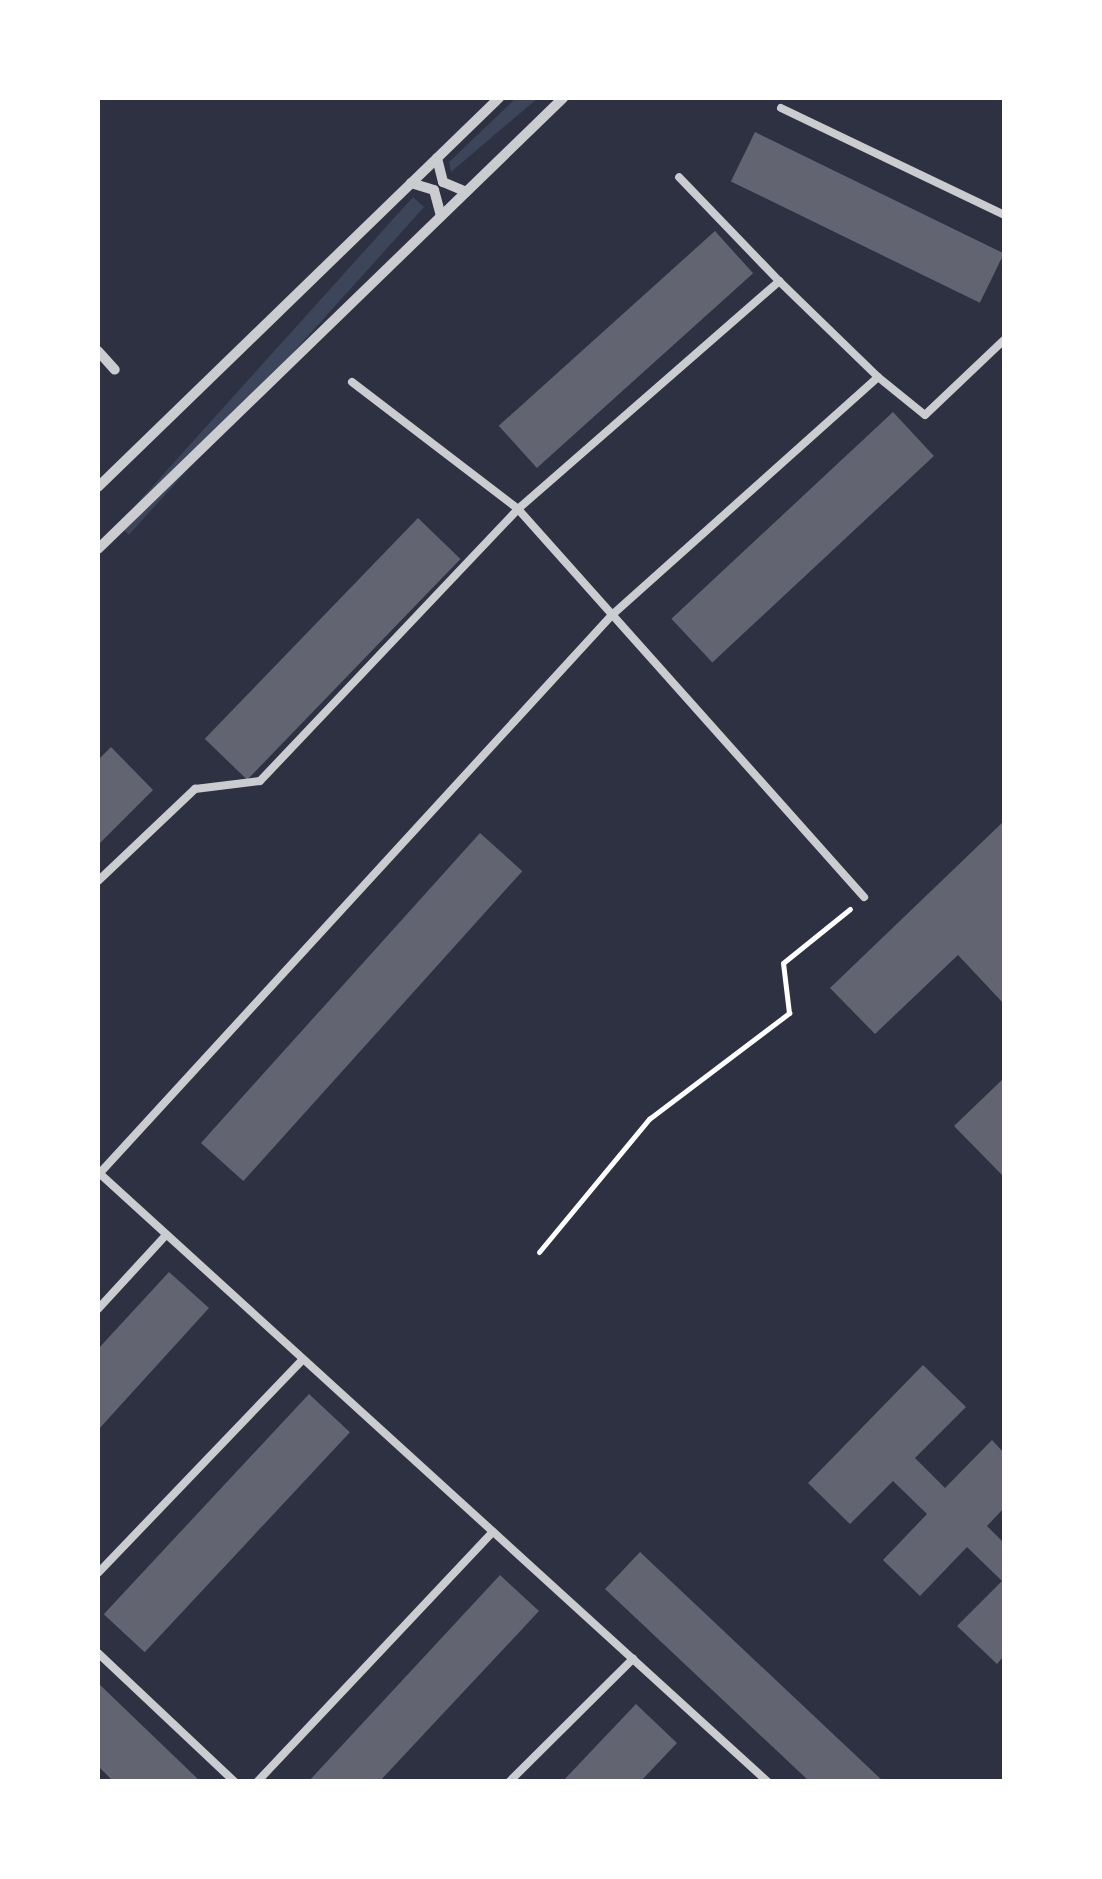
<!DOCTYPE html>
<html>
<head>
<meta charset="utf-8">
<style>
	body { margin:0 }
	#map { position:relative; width:1102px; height:1879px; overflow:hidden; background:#2d3142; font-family:"Open Sans",sans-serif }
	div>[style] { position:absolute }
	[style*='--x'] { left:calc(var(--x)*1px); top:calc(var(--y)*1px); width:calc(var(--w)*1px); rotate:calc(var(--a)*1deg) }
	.green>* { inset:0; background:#3c4559; transform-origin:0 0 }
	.building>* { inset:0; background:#626471; transform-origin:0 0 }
	.path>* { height:5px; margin:-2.5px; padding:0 2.5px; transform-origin:2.5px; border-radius:2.5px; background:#fff }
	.service>* { height:8px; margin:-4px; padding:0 4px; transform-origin:4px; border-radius:4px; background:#caccd0 }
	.minor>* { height:10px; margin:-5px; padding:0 5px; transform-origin:5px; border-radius:5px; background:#caccd0 }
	span { translate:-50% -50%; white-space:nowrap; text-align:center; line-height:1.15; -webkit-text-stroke:8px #fff; paint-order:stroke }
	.frame { position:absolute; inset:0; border:100px solid #fff; pointer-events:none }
</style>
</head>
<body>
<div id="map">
	<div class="green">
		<div style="clip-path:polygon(516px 98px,538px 98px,451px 172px,449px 162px)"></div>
		<div style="left:413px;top:197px;width:15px;height:441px;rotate:42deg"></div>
	</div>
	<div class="building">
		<div style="left:755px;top:132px;width:277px;height:55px;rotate:26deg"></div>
		<div style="left:715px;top:231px;width:57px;height:291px;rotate:48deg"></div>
		<div style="left:893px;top:412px;width:60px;height:303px;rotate:47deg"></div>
		<div style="left:418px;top:518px;width:59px;height:307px;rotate:44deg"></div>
		<div style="clip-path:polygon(111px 747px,153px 790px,98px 845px,98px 760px)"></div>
		<div style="clip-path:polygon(1004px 821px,1004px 1004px,958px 955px,875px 1034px,830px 988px)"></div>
		<div style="left:480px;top:833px;width:57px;height:417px;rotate:42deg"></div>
		<div style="clip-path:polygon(1004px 1078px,1004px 1173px,1002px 1175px,954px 1126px)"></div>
		<div style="clip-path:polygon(169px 1272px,209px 1308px,98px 1430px,98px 1349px)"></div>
		<div style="clip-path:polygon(923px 1365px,966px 1407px,915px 1458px,945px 1488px,992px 1440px,1004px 1453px,1004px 1508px,987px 1526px,1004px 1543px,1004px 1656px,997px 1664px,957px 1626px,1002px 1581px,967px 1547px,920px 1596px,883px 1560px,927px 1514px,893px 1481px,850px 1524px,808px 1483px)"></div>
		<div style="left:309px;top:1394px;width:56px;height:301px;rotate:43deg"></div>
		<div style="clip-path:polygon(640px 1552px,884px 1782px,810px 1782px,605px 1589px)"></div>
		<div style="clip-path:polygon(500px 1575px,539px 1611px,379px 1782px,308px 1782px)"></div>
		<div style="clip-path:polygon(98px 1683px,201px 1782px,114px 1782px,98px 1766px)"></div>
		<div style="clip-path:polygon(636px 1704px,677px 1743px,640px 1782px,562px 1782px)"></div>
	</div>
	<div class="path">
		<div style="--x:539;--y:1252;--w:173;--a:-50.4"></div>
		<div style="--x:649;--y:1119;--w:176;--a:-37.1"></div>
		<div style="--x:789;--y:1013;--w:50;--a:-96.8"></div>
		<div style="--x:783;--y:963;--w:86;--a:-38.9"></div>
	</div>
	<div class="service">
		<div style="--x:781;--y:108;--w:247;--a:25.6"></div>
		<div style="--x:878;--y:377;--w:60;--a:39"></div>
		<div style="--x:925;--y:415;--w:109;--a:-43.5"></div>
		<div style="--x:352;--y:382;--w:209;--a:37.4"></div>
		<div style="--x:518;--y:509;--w:520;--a:48.27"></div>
		<div style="--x:98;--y:881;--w:134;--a:-43.5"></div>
		<div style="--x:195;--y:789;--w:65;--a:-7"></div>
		<div style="--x:260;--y:781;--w:375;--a:-46.5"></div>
		<div style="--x:518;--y:509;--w:347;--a:-41.1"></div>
		<div style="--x:779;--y:281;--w:144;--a:-133.9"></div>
		<div style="--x:98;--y:1172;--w:906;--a:42.32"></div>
		<div style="--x:99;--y:1174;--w:759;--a:-47.46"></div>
		<div style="--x:612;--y:615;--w:357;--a:-41.8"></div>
		<div style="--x:878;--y:377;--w:138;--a:-135.9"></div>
		<div style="--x:98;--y:1309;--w:100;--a:-47.4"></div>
		<div style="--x:98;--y:1573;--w:296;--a:-46.2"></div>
		<div style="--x:98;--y:1653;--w:188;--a:43.3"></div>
		<div style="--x:257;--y:1782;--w:344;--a:-46.7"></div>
		<div style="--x:509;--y:1782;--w:175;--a:-44.8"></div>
	</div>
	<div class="minor">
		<div style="--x:437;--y:158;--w:25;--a:76"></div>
		<div style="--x:443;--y:182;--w:25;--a:23"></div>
		<div style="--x:411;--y:183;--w:24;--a:17"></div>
		<div style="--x:434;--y:190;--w:27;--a:75"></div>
		<div style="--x:98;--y:351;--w:25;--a:48"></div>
		<div style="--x:98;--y:487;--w:559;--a:-44.13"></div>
		<div style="--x:98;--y:549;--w:648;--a:-44.12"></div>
	</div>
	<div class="frame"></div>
</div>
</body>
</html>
